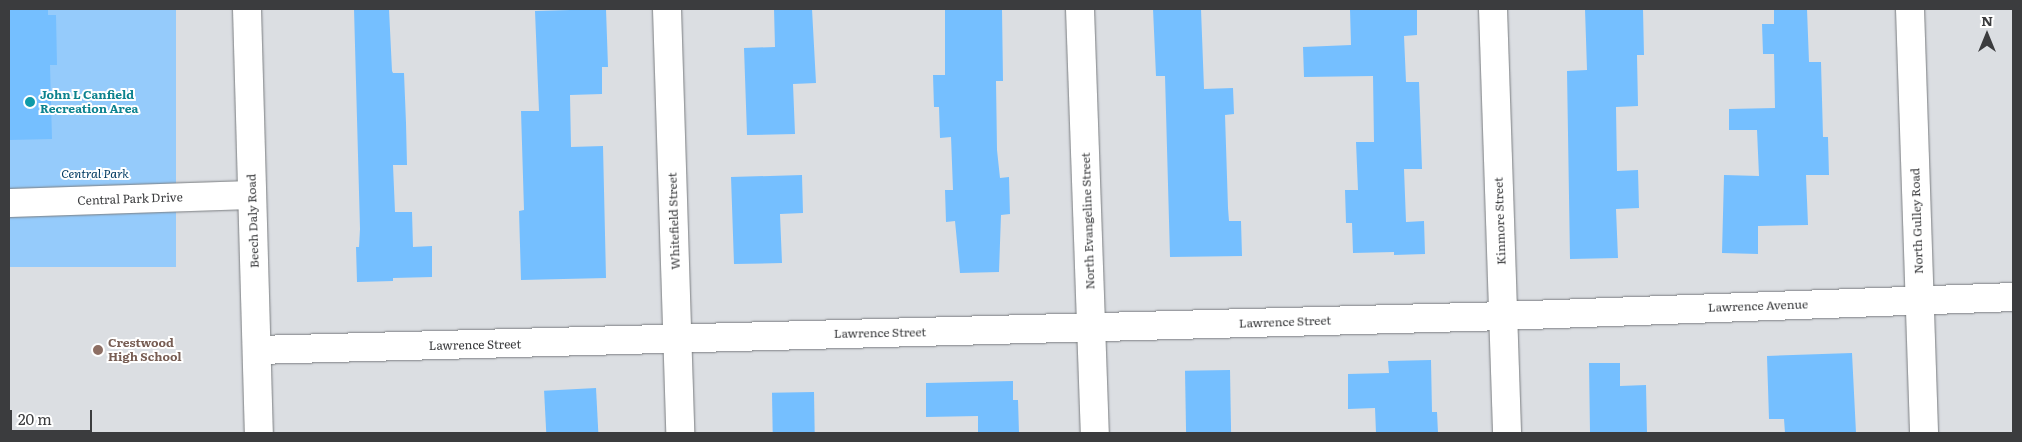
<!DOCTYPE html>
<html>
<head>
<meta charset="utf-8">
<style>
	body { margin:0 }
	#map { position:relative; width:2022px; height:442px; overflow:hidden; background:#dbdee2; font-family:Literata,serif }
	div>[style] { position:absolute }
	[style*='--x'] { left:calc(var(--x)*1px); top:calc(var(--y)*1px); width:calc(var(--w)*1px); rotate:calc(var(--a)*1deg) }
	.green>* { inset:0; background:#95cbfb; transform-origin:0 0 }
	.building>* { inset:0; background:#75bfff; transform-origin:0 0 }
	.roads { filter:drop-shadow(0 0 1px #7a7d80) drop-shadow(0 0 1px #7a7d80) }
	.street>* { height:28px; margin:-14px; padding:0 14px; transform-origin:14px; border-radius:14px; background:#fff }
	.secondary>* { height:28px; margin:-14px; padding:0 14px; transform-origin:14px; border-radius:14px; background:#fff }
	.dots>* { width:14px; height:14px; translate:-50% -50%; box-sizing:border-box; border:2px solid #fff; border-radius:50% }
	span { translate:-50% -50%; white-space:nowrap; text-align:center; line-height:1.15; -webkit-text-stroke:4px #fff; paint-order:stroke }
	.culture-label { font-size:12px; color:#0d838f; font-weight:700 }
	.left { translate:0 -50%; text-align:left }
	.park-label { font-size:12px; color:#003a62; font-style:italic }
	.street-label { font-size:12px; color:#3b3c3e }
	.education-label { font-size:12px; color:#785e54; font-weight:700 }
	.frame { position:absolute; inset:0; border:10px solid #3b3c3e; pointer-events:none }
	.north { position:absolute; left:1962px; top:10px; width:50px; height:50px; -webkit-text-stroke:4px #fff; paint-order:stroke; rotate:0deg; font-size:14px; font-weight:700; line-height:20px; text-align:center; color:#3b3c3e }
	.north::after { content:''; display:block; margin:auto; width:18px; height:22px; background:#3b3c3e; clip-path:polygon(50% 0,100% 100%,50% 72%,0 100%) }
	.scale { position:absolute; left:10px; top:410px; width:82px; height:22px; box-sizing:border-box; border:2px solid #3b3c3e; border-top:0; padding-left:6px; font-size:15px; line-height:18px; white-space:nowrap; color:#3b3c3e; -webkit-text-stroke:4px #fff; paint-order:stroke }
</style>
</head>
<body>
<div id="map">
	<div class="green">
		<div style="left:9px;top:9px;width:167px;height:258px"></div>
	</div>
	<div class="building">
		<div style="clip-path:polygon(9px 9px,48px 9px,48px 15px,56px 15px,57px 65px,50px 65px,52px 139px,9px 140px)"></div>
		<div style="clip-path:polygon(354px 9px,389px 9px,392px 71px,393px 73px,404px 73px,406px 123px,407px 165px,393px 165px,395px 212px,412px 212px,413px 247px,432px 246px,432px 277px,393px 278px,393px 281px,357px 282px,356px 247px,359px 247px,360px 229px)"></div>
		<div style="clip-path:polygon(606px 9px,608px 67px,602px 67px,602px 94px,570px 95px,571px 147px,603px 146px,606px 278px,521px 280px,519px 211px,524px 210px,521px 111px,539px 111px,535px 11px)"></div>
		<div style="clip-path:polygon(774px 9px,812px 9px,816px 83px,793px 84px,795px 134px,747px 135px,744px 48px,775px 47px)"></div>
		<div style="clip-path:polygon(945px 9px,1002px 9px,1003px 81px,996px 81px,997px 150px,1000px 178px,1009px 177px,1010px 214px,1001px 215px,999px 272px,960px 273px,955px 221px,946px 222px,945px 190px,953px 190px,951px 137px,940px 138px,939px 107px,934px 107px,933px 75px,945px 75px)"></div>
		<div style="clip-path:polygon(1153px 9px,1201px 9px,1204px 89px,1233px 88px,1234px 114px,1225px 115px,1228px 208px,1229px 221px,1241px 221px,1242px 256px,1170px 257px,1165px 76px,1156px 76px)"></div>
		<div style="clip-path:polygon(1417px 9px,1417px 35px,1404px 36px,1406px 82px,1419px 82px,1422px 169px,1404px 169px,1406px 222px,1424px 221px,1425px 254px,1394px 255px,1394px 252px,1353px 253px,1352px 223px,1346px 223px,1345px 190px,1358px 190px,1356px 142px,1374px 142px,1373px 76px,1304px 77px,1303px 47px,1351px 45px,1350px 10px)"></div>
		<div style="clip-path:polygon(1585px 9px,1643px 9px,1644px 55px,1637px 55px,1638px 106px,1616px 107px,1617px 171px,1638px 170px,1639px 208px,1616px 209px,1618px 258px,1570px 259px,1567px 71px,1587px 70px)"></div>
		<div style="clip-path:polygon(1774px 9px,1807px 9px,1809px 62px,1821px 62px,1823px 137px,1828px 137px,1829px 175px,1806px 175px,1808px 225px,1758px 226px,1758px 254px,1722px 253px,1724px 175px,1759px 176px,1757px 130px,1729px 130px,1729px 109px,1775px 108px,1774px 54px,1763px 54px,1762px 24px,1774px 24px)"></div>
		<div style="clip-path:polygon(802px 175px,803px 213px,780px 214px,782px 263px,734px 264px,731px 177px)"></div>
		<div style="clip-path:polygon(1852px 353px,1856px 433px,1785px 433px,1784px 419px,1769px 419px,1767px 356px)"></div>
		<div style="clip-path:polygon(1431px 360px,1432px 412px,1437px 412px,1438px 433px,1376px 433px,1375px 408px,1348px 409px,1348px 374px,1389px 373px,1388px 361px)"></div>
		<div style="clip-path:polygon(1589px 363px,1620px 363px,1620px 386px,1646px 385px,1647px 433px,1590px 433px)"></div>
		<div style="left:1230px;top:370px;width:63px;height:45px;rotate:89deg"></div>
		<div style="clip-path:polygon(1013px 381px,1013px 400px,1018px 400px,1019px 433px,978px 433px,978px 416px,926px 417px,926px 383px)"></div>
		<div style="left:596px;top:388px;width:45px;height:52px;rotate:87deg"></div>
		<div style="left:814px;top:392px;width:41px;height:42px;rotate:89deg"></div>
	</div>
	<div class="roads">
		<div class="street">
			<div style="--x:667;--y:9;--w:424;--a:88.2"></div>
			<div style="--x:1080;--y:9;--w:424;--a:88"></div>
			<div style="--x:1493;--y:9;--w:424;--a:88.1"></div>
			<div style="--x:9;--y:203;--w:243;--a:-1.9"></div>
			<div style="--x:257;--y:350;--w:1246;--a:-1.56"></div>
			<div style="--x:1503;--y:316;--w:510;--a:-2.13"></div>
		</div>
		<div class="secondary">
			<div style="--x:247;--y:9;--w:424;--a:88.4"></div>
			<div style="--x:1910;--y:9;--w:424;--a:88.1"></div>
		</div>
	</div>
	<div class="dots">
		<div style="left:30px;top:102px;background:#0f9aa8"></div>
		<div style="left:98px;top:350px;background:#8d6e63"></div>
	</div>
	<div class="culture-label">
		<span class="left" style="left:40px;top:102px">John L Canfield<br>Recreation Area</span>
	</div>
	<div class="park-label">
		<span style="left:95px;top:174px">Central Park</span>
	</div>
	<div class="street-label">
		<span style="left:130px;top:199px;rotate:-2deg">Central Park Drive</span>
		<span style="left:253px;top:221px;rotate:-92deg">Beech Daly Road</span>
		<span style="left:674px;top:221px;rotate:-92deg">Whitefield Street</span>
		<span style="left:1088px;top:221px;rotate:-92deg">North Evangeline Street</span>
		<span style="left:1500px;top:221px;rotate:-92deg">Kinmore Street</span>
		<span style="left:1917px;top:221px;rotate:-92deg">North Gulley Road</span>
		<span style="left:1758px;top:306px;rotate:-2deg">Lawrence Avenue</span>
		<span style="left:1285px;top:322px;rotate:-2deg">Lawrence Street</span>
		<span style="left:880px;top:333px;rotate:-1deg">Lawrence Street</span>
		<span style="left:475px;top:345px;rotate:-1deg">Lawrence Street</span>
	</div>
	<div class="education-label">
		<span class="left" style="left:108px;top:350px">Crestwood<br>High School</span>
	</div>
	<div class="frame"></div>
	<div class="north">N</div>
	<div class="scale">20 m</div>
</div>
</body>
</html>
